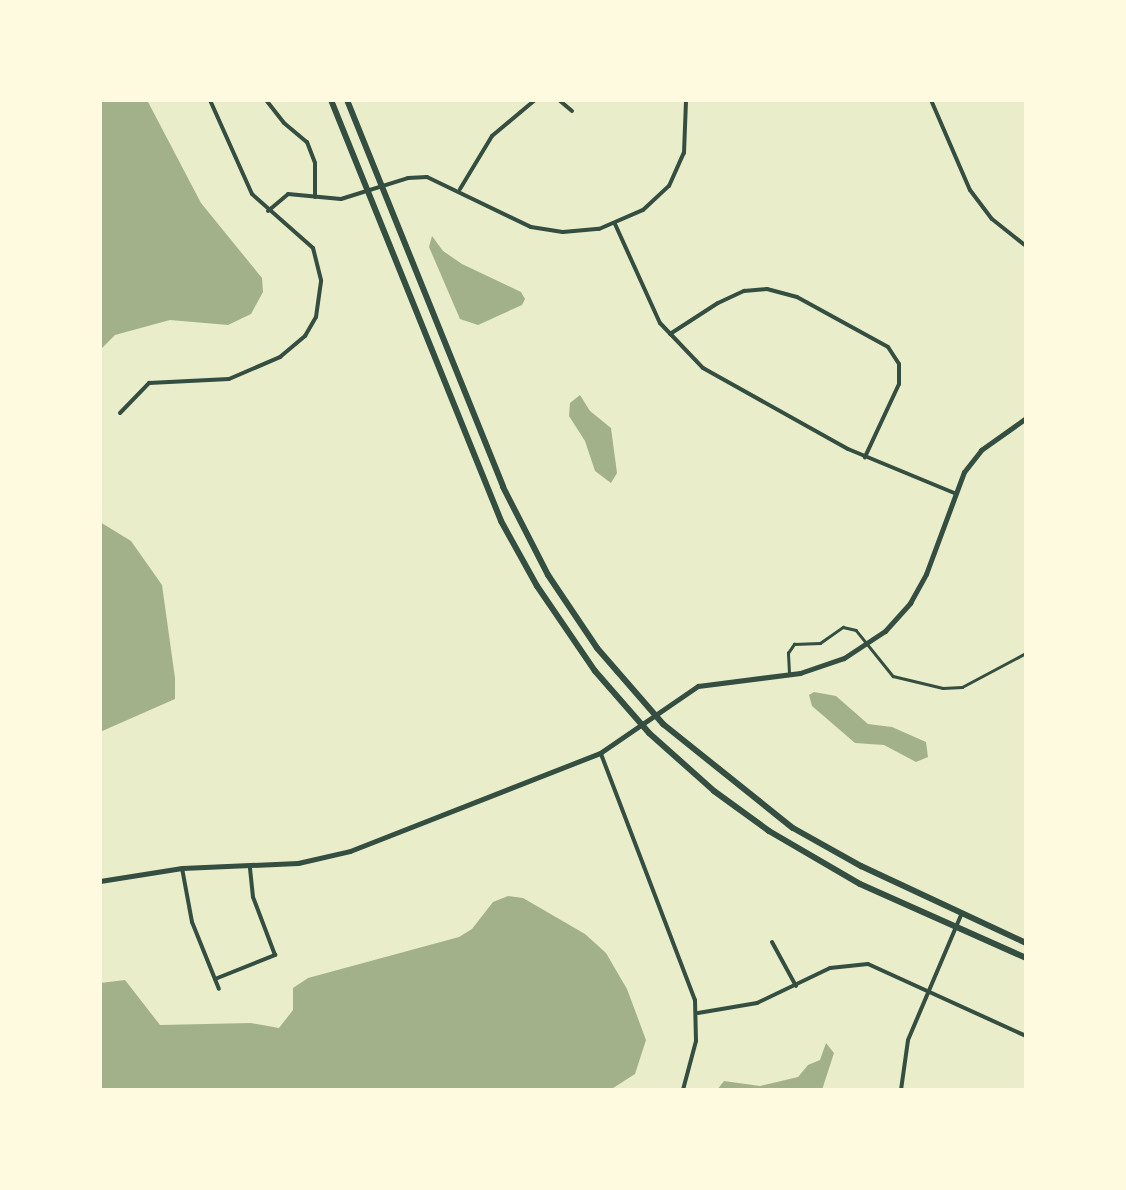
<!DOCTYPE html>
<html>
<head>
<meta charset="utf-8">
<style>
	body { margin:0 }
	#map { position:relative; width:1126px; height:1190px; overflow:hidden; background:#e9edc9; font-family:Rubik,sans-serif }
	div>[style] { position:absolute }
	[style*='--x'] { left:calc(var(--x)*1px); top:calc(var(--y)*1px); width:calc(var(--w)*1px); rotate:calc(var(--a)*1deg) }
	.water>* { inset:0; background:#a3b18a }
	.service>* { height:2.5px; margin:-1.25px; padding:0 1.25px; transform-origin:1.25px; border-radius:1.25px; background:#344e41 }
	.minor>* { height:4px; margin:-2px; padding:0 2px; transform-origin:2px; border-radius:2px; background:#344e41 }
	.tertiary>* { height:5px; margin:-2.5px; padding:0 2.5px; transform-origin:2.5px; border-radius:2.5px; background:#344e41 }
	.secondary>* { height:6px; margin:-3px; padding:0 3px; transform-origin:3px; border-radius:3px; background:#344e41 }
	span { translate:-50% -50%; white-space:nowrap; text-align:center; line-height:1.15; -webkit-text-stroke:8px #fefae0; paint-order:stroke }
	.frame { position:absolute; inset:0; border:102px solid #fefae0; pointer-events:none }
</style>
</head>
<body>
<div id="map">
	<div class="water">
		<div style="clip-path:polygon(100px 100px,147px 100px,201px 203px,262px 278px,263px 292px,251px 314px,228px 325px,170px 320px,115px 335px,100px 350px)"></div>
		<div style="clip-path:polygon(432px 236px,443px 251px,462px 264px,521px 292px,525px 299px,522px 305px,478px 325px,460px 319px,429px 247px)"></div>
		<div style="clip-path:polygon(580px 395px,590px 411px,611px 428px,617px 473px,611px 483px,595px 471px,585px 441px,569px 416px,570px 403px)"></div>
		<div style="clip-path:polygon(100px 522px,131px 541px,162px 585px,175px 678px,175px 699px,100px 732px)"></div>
		<div style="clip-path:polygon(814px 692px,836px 696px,868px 724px,892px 727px,926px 742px,928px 757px,916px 762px,884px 745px,855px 743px,812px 706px,809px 695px)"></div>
		<div style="clip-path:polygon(508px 896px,523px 898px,585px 934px,606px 953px,627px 989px,646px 1040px,635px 1074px,610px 1090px,100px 1090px,100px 983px,125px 980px,160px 1025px,251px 1023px,279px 1028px,293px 1010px,293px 988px,308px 978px,459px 937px,472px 929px,493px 902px)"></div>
		<div style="clip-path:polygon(826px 1043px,834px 1053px,822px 1090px,717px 1090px,724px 1081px,760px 1086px,798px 1077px,808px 1065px,820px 1060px)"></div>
	</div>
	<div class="service">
		<div style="--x:789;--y:673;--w:20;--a:-93"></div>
		<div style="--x:788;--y:653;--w:11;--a:-56"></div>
		<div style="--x:794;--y:644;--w:26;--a:-2"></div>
		<div style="--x:820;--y:643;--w:28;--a:-35"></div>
		<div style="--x:843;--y:627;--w:13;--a:13"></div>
		<div style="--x:856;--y:630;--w:59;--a:51.2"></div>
		<div style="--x:893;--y:676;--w:51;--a:13.5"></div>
		<div style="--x:943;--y:688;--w:19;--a:-3"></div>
		<div style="--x:962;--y:687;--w:72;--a:-28"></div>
	</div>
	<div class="minor">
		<div style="--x:266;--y:100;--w:29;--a:52"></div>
		<div style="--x:284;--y:123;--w:30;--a:40"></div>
		<div style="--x:307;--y:142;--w:22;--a:69"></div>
		<div style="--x:315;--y:163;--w:34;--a:90"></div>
		<div style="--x:559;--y:100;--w:17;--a:40"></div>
		<div style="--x:931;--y:100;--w:98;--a:66.6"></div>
		<div style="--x:970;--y:190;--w:36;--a:53"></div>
		<div style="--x:992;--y:219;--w:43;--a:38.5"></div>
		<div style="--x:460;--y:189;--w:62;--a:-58.9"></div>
		<div style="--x:492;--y:136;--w:56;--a:-39.9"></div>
		<div style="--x:268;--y:211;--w:26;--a:-40"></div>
		<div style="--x:288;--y:194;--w:53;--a:5.4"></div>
		<div style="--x:341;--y:199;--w:70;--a:-17.4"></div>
		<div style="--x:408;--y:178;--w:19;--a:-3"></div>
		<div style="--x:427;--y:177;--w:115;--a:25.7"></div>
		<div style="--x:531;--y:227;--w:32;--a:9"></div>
		<div style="--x:563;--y:232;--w:36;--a:-5"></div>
		<div style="--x:599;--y:229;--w:48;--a:-23.4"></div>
		<div style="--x:643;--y:210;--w:35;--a:-43"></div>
		<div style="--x:669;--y:186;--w:36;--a:-66"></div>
		<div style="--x:684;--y:153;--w:53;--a:-87.8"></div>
		<div style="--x:615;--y:224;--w:109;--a:65.6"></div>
		<div style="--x:660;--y:323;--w:62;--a:46.3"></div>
		<div style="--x:703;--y:368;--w:166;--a:29.2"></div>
		<div style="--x:848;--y:449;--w:115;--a:22.5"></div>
		<div style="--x:670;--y:334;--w:57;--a:-32.9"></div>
		<div style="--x:718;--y:303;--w:29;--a:-25"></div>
		<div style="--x:744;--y:291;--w:23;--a:-5"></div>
		<div style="--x:767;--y:289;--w:31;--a:15"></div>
		<div style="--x:797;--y:297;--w:104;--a:28.8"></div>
		<div style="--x:888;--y:347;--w:20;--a:57"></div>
		<div style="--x:899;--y:364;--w:20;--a:90"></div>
		<div style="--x:899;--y:384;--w:81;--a:115"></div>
		<div style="--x:120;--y:413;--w:42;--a:-46"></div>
		<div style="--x:149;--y:383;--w:80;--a:-2.9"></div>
		<div style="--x:229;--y:379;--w:56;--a:-23.3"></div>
		<div style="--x:280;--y:357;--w:33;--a:-40"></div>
		<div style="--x:305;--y:336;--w:22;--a:-60"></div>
		<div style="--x:316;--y:317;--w:37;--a:-82"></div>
		<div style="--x:321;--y:280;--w:33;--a:-104"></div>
		<div style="--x:313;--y:248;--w:81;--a:-138.5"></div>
		<div style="--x:252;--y:194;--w:103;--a:-114.1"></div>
		<div style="--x:601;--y:754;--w:263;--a:69.1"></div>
		<div style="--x:695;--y:1000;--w:41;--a:88.6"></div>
		<div style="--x:696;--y:1041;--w:51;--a:104.9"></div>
		<div style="--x:182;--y:868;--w:55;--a:79.5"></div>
		<div style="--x:192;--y:922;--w:72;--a:68.1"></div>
		<div style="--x:772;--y:942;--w:50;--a:61.4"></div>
		<div style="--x:215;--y:979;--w:65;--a:-21.8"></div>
		<div style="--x:275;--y:955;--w:62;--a:-110.8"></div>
		<div style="--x:253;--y:897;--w:30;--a:-96"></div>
		<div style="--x:698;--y:1013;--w:60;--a:-9.6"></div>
		<div style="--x:757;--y:1003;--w:81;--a:-25.6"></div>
		<div style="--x:830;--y:968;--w:38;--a:-6"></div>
		<div style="--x:868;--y:964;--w:174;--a:24.5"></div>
		<div style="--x:901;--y:1090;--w:50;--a:-82"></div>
		<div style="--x:908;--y:1040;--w:138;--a:-67"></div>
	</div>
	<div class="tertiary">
		<div style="--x:100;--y:881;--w:83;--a:-9"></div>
		<div style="--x:182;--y:868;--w:116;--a:-2.5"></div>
		<div style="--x:298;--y:863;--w:53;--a:-13"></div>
		<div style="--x:350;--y:851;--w:269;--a:-21.4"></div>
		<div style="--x:600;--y:753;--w:119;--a:-34.4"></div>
		<div style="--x:698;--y:686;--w:103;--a:-7.3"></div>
		<div style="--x:800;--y:673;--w:46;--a:-18.8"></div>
		<div style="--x:844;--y:658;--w:49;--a:-33.4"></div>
		<div style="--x:885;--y:631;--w:38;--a:-48"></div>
		<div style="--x:910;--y:603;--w:33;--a:-61"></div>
		<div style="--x:926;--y:574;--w:109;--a:-69.6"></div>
		<div style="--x:964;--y:472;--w:28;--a:-52"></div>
		<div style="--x:981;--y:450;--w:55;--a:-35.4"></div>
	</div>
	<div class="secondary">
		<div style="--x:331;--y:100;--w:454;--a:68"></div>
		<div style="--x:501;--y:521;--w:74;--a:61"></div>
		<div style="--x:537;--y:586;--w:103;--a:55.7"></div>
		<div style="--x:595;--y:671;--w:82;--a:48.9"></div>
		<div style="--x:649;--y:733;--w:87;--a:41.7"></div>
		<div style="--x:714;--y:791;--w:68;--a:36"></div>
		<div style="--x:769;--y:831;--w:105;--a:30.2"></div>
		<div style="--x:860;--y:884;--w:182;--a:24"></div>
		<div style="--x:347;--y:100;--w:417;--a:68"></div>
		<div style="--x:503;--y:487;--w:99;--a:62.9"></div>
		<div style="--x:548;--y:575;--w:88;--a:56.1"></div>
		<div style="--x:597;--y:648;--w:101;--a:49"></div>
		<div style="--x:663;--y:724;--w:166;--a:38.7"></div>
		<div style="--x:793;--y:828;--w:78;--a:29.2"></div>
		<div style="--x:861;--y:866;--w:182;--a:25"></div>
	</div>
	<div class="frame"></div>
</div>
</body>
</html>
